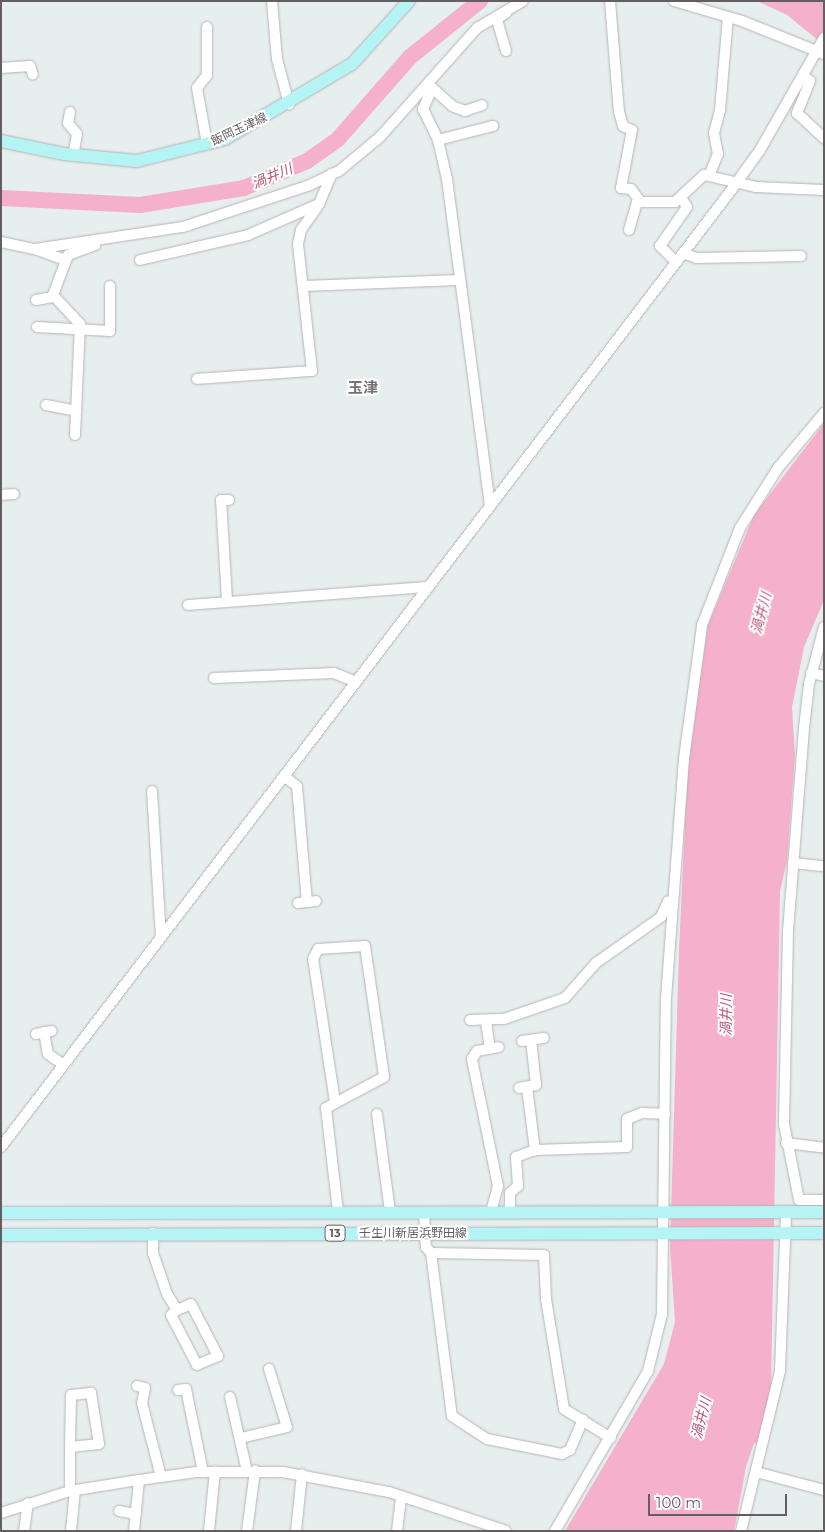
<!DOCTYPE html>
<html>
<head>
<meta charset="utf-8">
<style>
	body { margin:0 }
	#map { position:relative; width:825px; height:1532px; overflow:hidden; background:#e6eeee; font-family:Montserrat,"Noto Sans JP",sans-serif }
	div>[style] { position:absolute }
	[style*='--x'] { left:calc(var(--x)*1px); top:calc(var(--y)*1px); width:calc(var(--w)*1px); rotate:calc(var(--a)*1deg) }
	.water>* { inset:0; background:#f5b0cb }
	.river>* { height:16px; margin:-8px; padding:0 8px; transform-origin:8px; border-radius:8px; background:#f5b0cb }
	.roads { filter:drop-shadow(0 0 1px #b9b3b5) drop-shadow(0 0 1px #b9b3b5) }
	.minor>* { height:10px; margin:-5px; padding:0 5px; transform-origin:5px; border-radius:5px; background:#fff }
	.major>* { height:12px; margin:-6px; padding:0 6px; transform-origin:6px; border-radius:6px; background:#b5f4f5 }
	span { translate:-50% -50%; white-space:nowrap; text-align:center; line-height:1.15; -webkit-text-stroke:4px #fff; paint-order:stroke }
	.shield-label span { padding:1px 4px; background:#fff; border:1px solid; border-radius:4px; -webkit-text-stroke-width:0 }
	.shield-label { font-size:11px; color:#655e60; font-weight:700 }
	.street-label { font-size:12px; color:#655e60 }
	.water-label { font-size:14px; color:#b55574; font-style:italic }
	.quarter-label { font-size:15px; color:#776f72; font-weight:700 }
	.frame { position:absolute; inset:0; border:2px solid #655e60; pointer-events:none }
	.scale { position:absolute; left:648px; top:1494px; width:139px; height:22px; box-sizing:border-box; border:2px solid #655e60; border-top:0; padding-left:6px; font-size:15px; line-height:18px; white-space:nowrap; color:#655e60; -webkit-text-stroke:4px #fff; paint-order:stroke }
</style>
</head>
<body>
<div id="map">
	<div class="water">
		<div style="clip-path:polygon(757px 1px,824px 1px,824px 45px,787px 15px)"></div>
		<div style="clip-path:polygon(824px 423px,824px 600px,804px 647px,792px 707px,795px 756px,787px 861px,780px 891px,771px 1389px,758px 1443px,754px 1443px,746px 1467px,734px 1531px,565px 1531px,664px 1364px,675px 1322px,670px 1246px,679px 951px,688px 759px,708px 625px,754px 515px)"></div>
	</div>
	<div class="river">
		<div style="--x:1;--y:198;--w:139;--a:2.9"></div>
		<div style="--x:140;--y:205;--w:105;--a:-9.3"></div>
		<div style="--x:244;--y:188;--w:69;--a:-23.2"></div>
		<div style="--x:307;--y:161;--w:38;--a:-35"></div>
		<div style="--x:338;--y:139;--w:109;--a:-48.7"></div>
		<div style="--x:410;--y:57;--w:90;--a:-38.7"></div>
	</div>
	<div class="roads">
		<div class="minor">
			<div style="--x:272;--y:1;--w:58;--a:85.1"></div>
			<div style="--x:277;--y:59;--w:47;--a:75.1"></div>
			<div style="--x:610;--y:1;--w:111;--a:85.4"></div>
			<div style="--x:619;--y:112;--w:15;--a:74"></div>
			<div style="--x:623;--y:126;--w:10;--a:24"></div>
			<div style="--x:632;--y:130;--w:59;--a:100.7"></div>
			<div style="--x:621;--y:188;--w:10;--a:6"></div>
			<div style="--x:631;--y:189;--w:15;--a:53"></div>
			<div style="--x:674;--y:1;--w:71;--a:16.4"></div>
			<div style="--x:742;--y:21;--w:88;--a:21.9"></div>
			<div style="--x:506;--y:51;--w:33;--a:-106"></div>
			<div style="--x:497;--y:19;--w:11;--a:-34"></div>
			<div style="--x:1;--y:68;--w:29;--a:-4"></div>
			<div style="--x:30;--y:66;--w:9;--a:72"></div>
			<div style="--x:803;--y:75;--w:9;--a:41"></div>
			<div style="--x:810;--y:81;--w:35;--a:112"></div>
			<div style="--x:797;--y:113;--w:37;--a:43"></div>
			<div style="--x:429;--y:85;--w:31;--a:42"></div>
			<div style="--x:452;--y:106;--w:14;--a:21"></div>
			<div style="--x:465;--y:111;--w:18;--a:-19"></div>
			<div style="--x:432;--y:88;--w:23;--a:113"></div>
			<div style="--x:423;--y:109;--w:34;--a:64"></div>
			<div style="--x:438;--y:140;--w:40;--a:77"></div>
			<div style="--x:447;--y:179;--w:330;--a:82.5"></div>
			<div style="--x:70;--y:112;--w:11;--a:100"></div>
			<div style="--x:68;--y:123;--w:14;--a:51"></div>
			<div style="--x:77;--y:134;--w:22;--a:100"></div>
			<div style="--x:438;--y:140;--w:57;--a:-14.3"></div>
			<div style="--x:207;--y:144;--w:57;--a:-100.1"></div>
			<div style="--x:197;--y:88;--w:16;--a:-52"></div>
			<div style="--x:207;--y:75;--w:48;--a:-90"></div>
			<div style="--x:709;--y:176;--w:24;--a:-68"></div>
			<div style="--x:718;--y:154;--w:21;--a:-101"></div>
			<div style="--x:714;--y:133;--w:24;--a:-75"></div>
			<div style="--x:720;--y:110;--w:93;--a:-85.1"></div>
			<div style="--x:629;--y:230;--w:29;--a:-74"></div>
			<div style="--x:637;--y:202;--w:38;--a:0"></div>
			<div style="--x:675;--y:202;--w:40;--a:-43"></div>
			<div style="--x:704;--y:175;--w:53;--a:13"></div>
			<div style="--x:756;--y:187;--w:68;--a:2.5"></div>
			<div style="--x:1;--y:242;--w:35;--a:12"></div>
			<div style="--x:35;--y:249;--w:150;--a:-8.5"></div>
			<div style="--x:183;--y:227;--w:134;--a:-18.3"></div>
			<div style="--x:310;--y:185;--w:32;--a:-26"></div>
			<div style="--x:339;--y:171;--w:53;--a:-39.7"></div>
			<div style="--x:380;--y:137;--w:146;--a:-48.3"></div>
			<div style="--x:477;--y:28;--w:53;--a:-30.4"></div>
			<div style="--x:35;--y:249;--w:33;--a:20"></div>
			<div style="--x:683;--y:253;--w:15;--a:20"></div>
			<div style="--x:697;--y:258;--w:104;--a:-1.1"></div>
			<div style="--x:140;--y:260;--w:111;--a:-13"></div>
			<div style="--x:248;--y:235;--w:77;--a:-23.6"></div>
			<div style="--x:319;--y:204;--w:33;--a:-67"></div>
			<div style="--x:676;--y:262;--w:23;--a:-135"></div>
			<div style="--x:660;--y:246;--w:47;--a:-55.3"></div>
			<div style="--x:687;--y:207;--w:9;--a:-122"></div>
			<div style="--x:303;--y:286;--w:157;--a:-2.2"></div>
			<div style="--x:36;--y:300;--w:17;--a:-10"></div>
			<div style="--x:37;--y:327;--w:73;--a:3.1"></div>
			<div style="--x:110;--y:331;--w:45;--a:-90"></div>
			<div style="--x:197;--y:379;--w:115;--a:-4"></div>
			<div style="--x:312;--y:371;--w:128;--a:-96.3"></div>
			<div style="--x:298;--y:244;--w:14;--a:-78"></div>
			<div style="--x:301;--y:230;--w:32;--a:-55"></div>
			<div style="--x:46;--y:405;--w:31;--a:11"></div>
			<div style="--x:75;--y:435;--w:111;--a:-87.4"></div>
			<div style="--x:80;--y:324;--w:40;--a:-133"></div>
			<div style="--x:53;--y:295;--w:43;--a:-69.4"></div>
			<div style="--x:68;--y:255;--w:29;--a:-20"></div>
			<div style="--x:1;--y:495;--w:13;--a:-4"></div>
			<div style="--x:227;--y:600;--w:100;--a:-93.4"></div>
			<div style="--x:221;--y:500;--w:8;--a:0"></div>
			<div style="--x:188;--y:605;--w:241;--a:-4.3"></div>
			<div style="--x:824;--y:627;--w:59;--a:104.7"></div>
			<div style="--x:809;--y:684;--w:44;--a:96.5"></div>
			<div style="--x:804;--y:728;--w:204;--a:94.5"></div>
			<div style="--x:788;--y:931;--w:193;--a:91.2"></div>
			<div style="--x:784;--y:1124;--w:77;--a:78.8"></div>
			<div style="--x:799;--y:1200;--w:25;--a:0"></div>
			<div style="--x:811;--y:673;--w:13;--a:13"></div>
			<div style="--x:214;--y:678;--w:120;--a:-2.4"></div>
			<div style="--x:334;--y:673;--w:24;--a:22"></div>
			<div style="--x:284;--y:776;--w:16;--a:38"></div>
			<div style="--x:297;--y:786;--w:116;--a:85.1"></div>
			<div style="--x:152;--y:791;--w:146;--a:86.5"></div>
			<div style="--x:793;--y:863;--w:31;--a:6"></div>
			<div style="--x:298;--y:903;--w:18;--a:-6"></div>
			<div style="--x:470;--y:1020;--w:34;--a:-2"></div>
			<div style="--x:504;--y:1019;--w:65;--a:-19"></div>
			<div style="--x:565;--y:998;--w:47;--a:-48.5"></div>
			<div style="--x:596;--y:963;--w:80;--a:-35.3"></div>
			<div style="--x:661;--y:917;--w:17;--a:-66"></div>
			<div style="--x:486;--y:1021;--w:28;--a:82"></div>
			<div style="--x:44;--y:1032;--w:22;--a:80"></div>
			<div style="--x:48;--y:1054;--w:19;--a:35"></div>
			<div style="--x:36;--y:1034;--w:16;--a:-11"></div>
			<div style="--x:522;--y:1041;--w:22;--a:-8"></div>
			<div style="--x:527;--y:1087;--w:64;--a:82.8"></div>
			<div style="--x:519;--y:1088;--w:17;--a:-10"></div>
			<div style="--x:536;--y:1085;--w:45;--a:-96.3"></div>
			<div style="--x:335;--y:1102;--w:145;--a:-98.7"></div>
			<div style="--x:313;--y:959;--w:11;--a:-63"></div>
			<div style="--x:318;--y:949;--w:47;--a:-3.7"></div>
			<div style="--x:365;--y:946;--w:132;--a:81.7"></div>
			<div style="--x:384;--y:1077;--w:66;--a:151.9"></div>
			<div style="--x:326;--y:1108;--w:105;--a:83.4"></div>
			<div style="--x:377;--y:1114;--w:98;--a:82.4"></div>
			<div style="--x:786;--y:1143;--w:38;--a:7"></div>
			<div style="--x:1;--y:1147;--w:1205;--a:-52.65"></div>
			<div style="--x:732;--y:189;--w:48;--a:-54.3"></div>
			<div style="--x:760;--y:150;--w:129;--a:-60.3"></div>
			<div style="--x:424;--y:1212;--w:35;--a:87"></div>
			<div style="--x:426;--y:1247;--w:8;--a:50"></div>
			<div style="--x:431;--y:1253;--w:113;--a:1"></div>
			<div style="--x:544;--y:1255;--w:44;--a:87.4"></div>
			<div style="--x:546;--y:1299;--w:111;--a:80.7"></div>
			<div style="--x:564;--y:1409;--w:55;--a:31.7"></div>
			<div style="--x:491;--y:1212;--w:27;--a:-75"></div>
			<div style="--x:498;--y:1186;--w:130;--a:-101.6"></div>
			<div style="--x:472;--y:1059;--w:9;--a:-58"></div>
			<div style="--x:477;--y:1051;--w:22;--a:-10"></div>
			<div style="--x:510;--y:1212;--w:19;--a:-90"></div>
			<div style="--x:510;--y:1193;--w:11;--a:-41"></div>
			<div style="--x:518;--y:1186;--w:29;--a:-94"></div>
			<div style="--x:516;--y:1157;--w:20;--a:-20"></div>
			<div style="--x:535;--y:1150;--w:92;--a:-1.9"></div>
			<div style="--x:627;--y:1147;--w:28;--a:-90"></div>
			<div style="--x:627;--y:1119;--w:16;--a:-22"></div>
			<div style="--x:642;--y:1113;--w:23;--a:2"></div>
			<div style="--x:153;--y:1233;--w:20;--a:90"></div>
			<div style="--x:153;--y:1253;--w:43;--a:71.1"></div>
			<div style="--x:167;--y:1294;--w:19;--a:58"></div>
			<div style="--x:177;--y:1310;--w:15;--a:-23"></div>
			<div style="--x:191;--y:1304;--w:59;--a:62.6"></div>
			<div style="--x:218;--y:1356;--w:23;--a:157"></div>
			<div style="--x:197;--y:1365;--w:56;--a:-117.5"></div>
			<div style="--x:171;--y:1315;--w:8;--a:-40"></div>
			<div style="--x:431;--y:1253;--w:164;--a:82.7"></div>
			<div style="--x:452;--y:1416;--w:42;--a:33.3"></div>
			<div style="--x:487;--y:1439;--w:76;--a:11.3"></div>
			<div style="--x:562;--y:1454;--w:9;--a:-27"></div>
			<div style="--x:570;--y:1450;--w:33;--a:-67"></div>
			<div style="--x:137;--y:1386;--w:8;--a:14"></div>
			<div style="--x:145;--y:1388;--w:15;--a:101"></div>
			<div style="--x:142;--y:1403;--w:76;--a:75.6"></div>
			<div style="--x:178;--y:1390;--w:8;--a:-7"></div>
			<div style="--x:186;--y:1389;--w:85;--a:78.4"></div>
			<div style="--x:230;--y:1397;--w:76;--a:77.1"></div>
			<div style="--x:241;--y:1438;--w:47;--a:-13.4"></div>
			<div style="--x:287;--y:1427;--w:61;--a:-107.2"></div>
			<div style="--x:70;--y:1447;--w:29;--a:-6"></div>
			<div style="--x:99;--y:1444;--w:52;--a:-98.9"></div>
			<div style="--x:91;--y:1393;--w:20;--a:174"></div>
			<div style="--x:71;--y:1395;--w:52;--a:91.1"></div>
			<div style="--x:70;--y:1447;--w:44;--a:90"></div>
			<div style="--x:756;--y:1472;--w:70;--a:14.8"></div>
			<div style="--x:119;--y:1511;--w:17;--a:10"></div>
			<div style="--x:1;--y:1513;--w:72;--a:-17.7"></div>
			<div style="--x:70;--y:1491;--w:70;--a:-9.1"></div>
			<div style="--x:139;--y:1480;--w:58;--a:-8"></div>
			<div style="--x:196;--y:1472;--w:87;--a:0"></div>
			<div style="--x:283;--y:1472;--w:108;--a:10.7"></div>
			<div style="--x:389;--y:1492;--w:123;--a:18.4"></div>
			<div style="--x:24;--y:1531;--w:28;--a:-82"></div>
			<div style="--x:71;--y:1531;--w:41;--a:-84.4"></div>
			<div style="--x:134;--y:1531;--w:51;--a:-84.4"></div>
			<div style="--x:209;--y:1531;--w:60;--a:-84.3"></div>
			<div style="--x:247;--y:1531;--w:61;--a:-82.4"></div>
			<div style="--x:296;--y:1531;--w:57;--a:-84"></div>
			<div style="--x:397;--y:1531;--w:35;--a:-83"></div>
			<div style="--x:555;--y:1531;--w:185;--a:-59.8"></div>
			<div style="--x:648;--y:1371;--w:59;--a:-76.2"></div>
			<div style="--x:662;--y:1314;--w:316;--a:-89.3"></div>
			<div style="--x:666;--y:998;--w:240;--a:-85.7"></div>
			<div style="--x:684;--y:759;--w:135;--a:-82.3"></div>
			<div style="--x:702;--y:625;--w:104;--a:-68.6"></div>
			<div style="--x:740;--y:528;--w:71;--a:-57.7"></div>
			<div style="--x:778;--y:468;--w:72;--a:-50.1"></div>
			<div style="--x:741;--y:1531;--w:165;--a:-76.3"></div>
			<div style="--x:780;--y:1371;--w:159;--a:-87.8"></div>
		</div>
		<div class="major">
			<div style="--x:1;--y:141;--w:64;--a:11.7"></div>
			<div style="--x:64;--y:154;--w:73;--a:5.5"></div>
			<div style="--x:137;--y:161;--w:91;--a:-14"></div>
			<div style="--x:225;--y:139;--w:147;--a:-30.6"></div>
			<div style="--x:352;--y:64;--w:85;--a:-47.9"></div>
			<div style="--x:1;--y:1213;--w:823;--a:-0.07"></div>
			<div style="--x:1;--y:1235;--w:823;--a:-0.14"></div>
		</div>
	</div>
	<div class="shield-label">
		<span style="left:335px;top:1233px">13</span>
	</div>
	<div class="street-label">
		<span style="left:239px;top:129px;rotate:-25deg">飯岡玉津線</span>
		<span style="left:413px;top:1233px">壬生川新居浜野田線</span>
	</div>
	<div class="water-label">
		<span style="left:272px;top:176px;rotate:-23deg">渦井川</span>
		<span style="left:761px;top:613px;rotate:-75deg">渦井川</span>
		<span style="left:726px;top:1015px;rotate:-90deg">渦井川</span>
		<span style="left:701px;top:1418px;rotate:-76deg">渦井川</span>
	</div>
	<div class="quarter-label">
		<span style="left:363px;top:388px">玉津</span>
	</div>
	<div class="frame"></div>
	<div class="scale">100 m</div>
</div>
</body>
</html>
